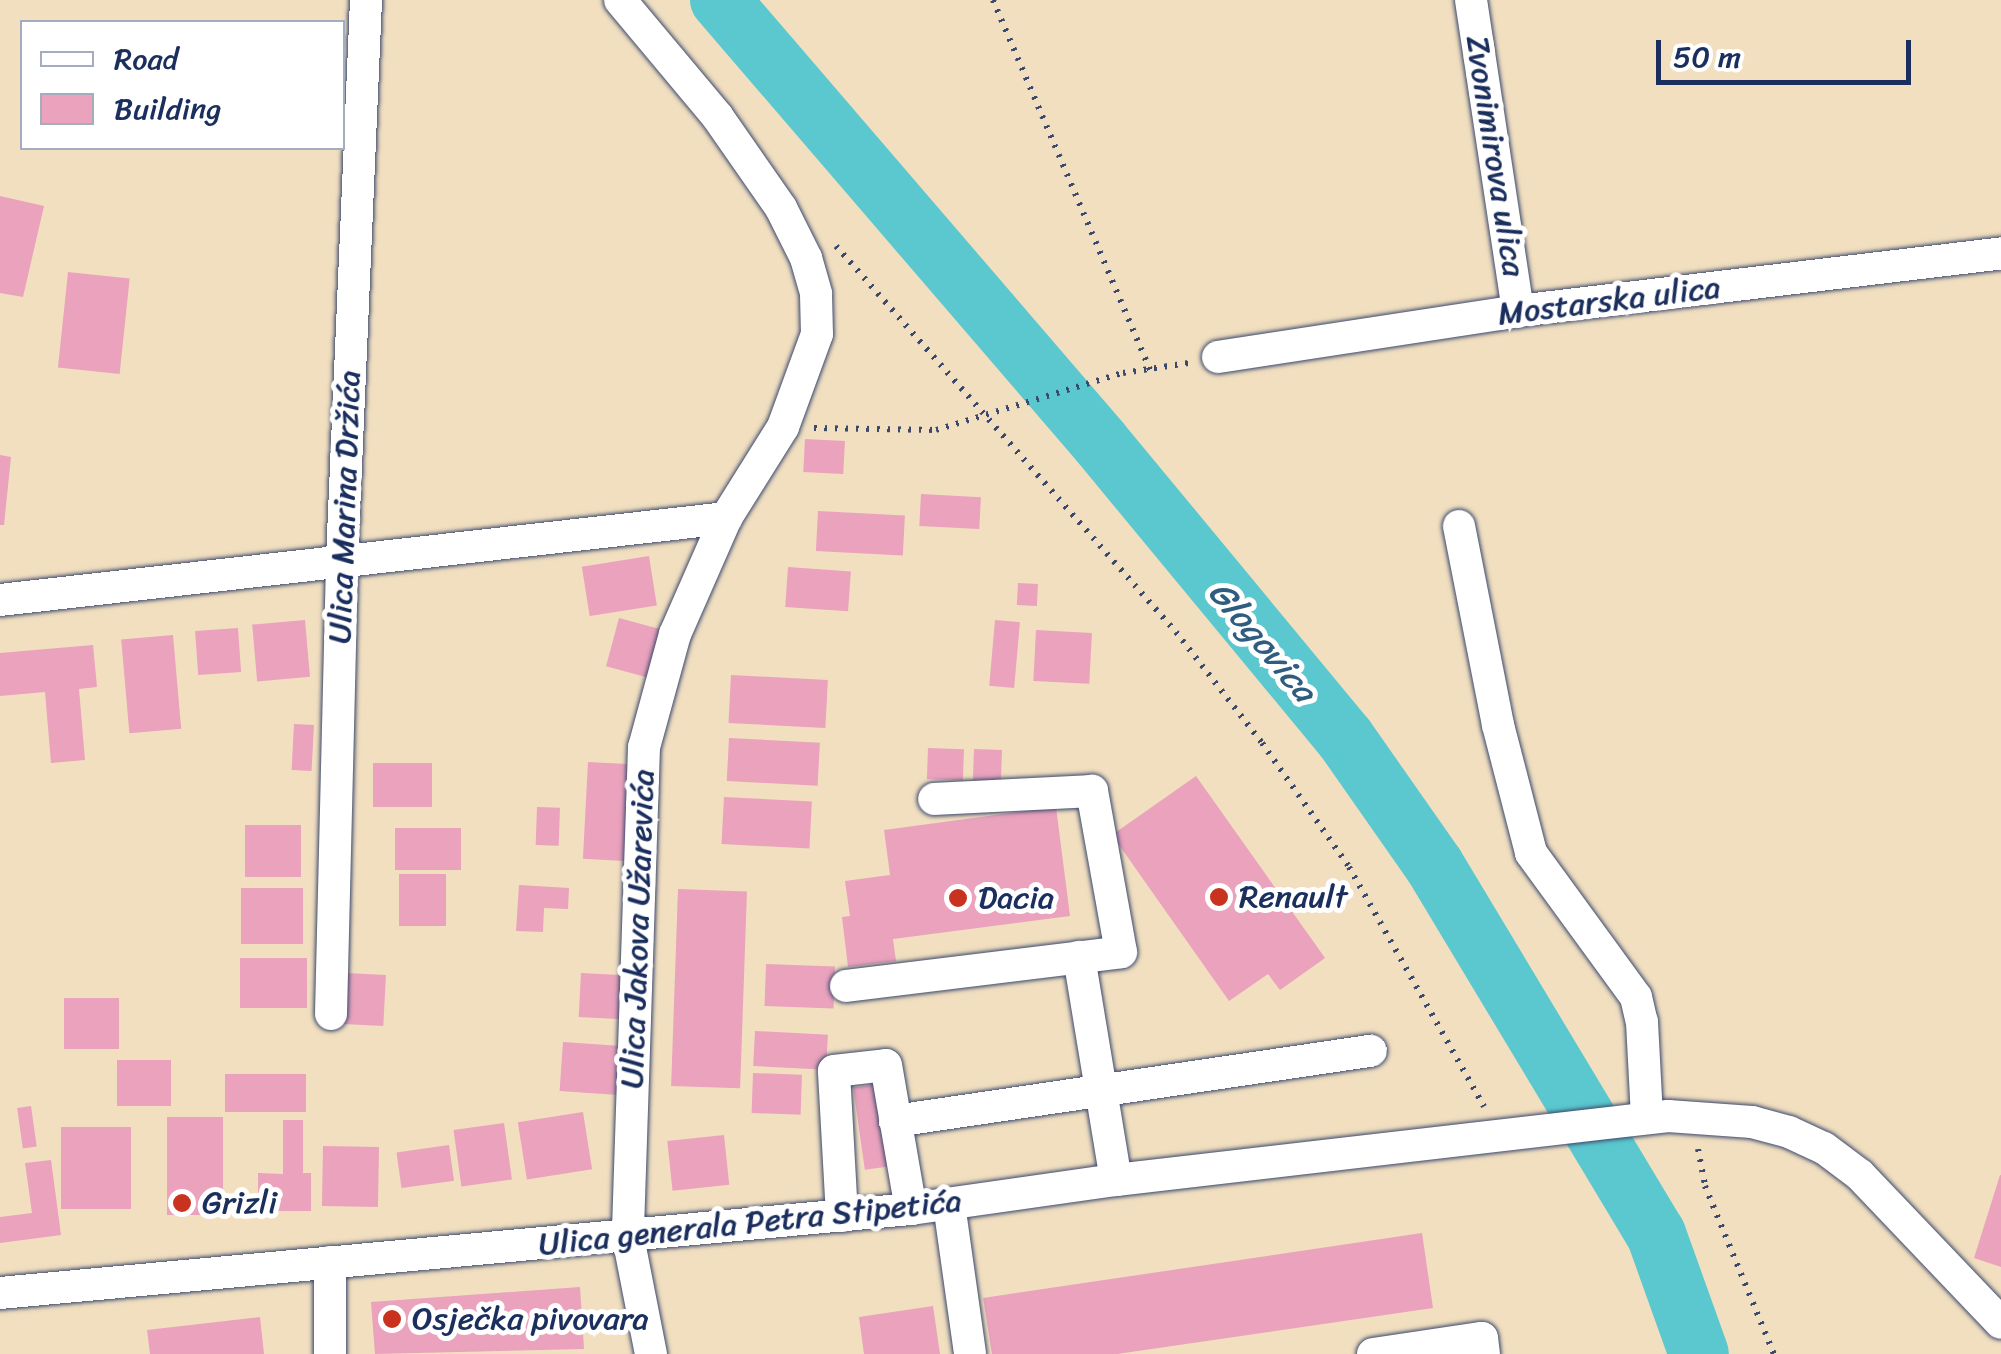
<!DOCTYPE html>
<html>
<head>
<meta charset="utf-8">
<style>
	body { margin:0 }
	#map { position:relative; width:2001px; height:1354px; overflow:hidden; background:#f1dfc0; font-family:Sriracha,sans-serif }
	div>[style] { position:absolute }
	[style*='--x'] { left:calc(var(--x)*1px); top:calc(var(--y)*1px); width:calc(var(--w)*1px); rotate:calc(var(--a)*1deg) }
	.river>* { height:60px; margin:-30px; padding:0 30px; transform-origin:30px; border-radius:30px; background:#5ac8ce }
	.building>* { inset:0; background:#eaa2bd; transform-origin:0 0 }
	.path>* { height:6px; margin-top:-3px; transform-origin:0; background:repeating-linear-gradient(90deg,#3b496d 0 2.5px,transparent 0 10.5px) }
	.roads { filter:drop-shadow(0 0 2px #3b496d) drop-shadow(0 0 2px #3b496d) }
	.minor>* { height:32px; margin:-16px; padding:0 16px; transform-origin:16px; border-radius:16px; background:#fff }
	.dots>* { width:28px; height:28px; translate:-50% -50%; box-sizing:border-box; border:5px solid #fff; border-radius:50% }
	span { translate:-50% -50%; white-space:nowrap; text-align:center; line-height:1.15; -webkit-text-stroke:10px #fff; paint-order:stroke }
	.street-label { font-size:32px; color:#1b2f5e }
	.poi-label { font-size:32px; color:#1b2f5e }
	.left { translate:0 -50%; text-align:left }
	.water-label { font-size:35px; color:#2e5d80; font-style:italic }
	.legend { position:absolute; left:20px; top:20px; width:325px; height:130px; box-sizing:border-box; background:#fff; border:2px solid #a4acbf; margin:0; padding:12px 18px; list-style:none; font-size:30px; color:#1b2f5e }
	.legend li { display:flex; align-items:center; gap:20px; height:50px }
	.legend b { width:50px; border:2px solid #a4acbf }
	.scale { position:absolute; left:1656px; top:40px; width:255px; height:45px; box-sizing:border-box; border:5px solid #1b2f5e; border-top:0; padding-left:12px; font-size:30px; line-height:35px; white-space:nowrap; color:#1b2f5e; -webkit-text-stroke:8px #fff; paint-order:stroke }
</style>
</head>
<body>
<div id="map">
	<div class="river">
		<div style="--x:720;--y:0;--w:583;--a:49.31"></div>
		<div style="--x:1100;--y:442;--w:384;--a:50.4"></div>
		<div style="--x:1345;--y:738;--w:155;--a:55"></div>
		<div style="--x:1434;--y:865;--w:431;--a:59"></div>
		<div style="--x:1656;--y:1234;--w:127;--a:70.3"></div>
	</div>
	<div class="building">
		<div style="clip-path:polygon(0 196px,44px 206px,23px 297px,0 293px)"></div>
		<div style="left:68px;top:272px;width:62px;height:96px;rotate:6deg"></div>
		<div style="left:805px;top:439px;width:40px;height:33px;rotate:3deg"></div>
		<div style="clip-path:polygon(0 455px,11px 457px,4px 525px,0 525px)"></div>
		<div style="left:921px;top:494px;width:60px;height:32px;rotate:3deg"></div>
		<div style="left:818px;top:511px;width:87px;height:40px;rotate:3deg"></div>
		<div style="left:649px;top:556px;width:50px;height:68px;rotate:81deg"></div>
		<div style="left:788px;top:567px;width:63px;height:40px;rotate:4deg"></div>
		<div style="left:1018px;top:583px;width:20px;height:22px;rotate:3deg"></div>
		<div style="left:619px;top:618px;width:46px;height:50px;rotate:15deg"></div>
		<div style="left:305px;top:620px;width:57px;height:53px;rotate:85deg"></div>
		<div style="left:995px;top:620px;width:25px;height:66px;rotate:5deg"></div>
		<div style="left:238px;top:628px;width:44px;height:43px;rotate:86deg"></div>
		<div style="left:1036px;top:630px;width:56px;height:51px;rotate:3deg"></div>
		<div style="left:173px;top:635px;width:94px;height:52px;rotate:85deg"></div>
		<div style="clip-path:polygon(93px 645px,97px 687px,79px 689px,85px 760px,51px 763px,45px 692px,0 696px,0 653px)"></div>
		<div style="left:731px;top:675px;width:97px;height:48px;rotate:3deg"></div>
		<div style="left:294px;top:724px;width:20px;height:46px;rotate:3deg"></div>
		<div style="left:729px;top:738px;width:91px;height:43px;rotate:3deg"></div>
		<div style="left:928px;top:748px;width:36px;height:31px;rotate:2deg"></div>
		<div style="left:974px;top:749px;width:28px;height:39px;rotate:2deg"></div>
		<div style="left:588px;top:762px;width:50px;height:97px;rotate:3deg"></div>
		<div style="left:373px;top:763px;width:59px;height:44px"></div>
		<div style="clip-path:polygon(1196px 776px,1325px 958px,1280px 990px,1268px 974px,1229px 1001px,1112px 835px)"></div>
		<div style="left:724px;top:797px;width:88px;height:47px;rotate:3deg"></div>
		<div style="left:537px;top:807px;width:23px;height:38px;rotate:2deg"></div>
		<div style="clip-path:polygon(1056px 807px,1070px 916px,893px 939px,896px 961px,848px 967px,842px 917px,850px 916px,845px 881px,890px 875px,884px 830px)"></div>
		<div style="left:245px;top:825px;width:56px;height:52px"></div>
		<div style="left:395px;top:828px;width:66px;height:42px"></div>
		<div style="left:399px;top:874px;width:47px;height:52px"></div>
		<div style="clip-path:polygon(519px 885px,569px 888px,568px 909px,544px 908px,543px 932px,516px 931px)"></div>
		<div style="left:241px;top:888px;width:62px;height:56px"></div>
		<div style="left:678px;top:889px;width:69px;height:197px;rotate:2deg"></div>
		<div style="left:240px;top:958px;width:67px;height:50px"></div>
		<div style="left:766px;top:964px;width:69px;height:42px;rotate:2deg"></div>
		<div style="left:346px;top:973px;width:40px;height:51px;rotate:3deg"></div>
		<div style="left:581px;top:973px;width:44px;height:44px;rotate:3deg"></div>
		<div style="left:64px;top:998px;width:55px;height:51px"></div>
		<div style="left:755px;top:1031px;width:73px;height:35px;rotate:3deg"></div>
		<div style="left:563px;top:1042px;width:62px;height:49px;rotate:4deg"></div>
		<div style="left:117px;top:1060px;width:54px;height:46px"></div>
		<div style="left:753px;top:1073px;width:49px;height:40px;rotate:2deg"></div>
		<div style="left:225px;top:1074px;width:81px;height:38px"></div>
		<div style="left:879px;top:1084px;width:83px;height:26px;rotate:82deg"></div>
		<div style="left:31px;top:1106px;width:41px;height:14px;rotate:82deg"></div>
		<div style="left:583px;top:1112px;width:58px;height:66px;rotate:81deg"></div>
		<div style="left:167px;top:1117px;width:56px;height:98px"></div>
		<div style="clip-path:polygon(283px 1120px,303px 1120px,303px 1173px,311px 1173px,311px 1211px,258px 1211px,258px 1173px,283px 1174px)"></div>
		<div style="left:504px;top:1123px;width:57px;height:51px;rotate:82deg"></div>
		<div style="left:61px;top:1127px;width:70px;height:82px"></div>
		<div style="left:724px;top:1135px;width:50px;height:57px;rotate:84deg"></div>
		<div style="left:449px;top:1145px;width:36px;height:53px;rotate:82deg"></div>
		<div style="left:323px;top:1146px;width:56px;height:60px;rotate:1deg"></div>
		<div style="clip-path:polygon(51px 1160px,61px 1235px,0 1243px,0 1217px,32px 1213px,25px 1163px)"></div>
		<div style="clip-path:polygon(2000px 1175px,2001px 1175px,2001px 1267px,1974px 1258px)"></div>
		<div style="clip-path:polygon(1422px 1233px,1433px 1308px,1117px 1354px,992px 1354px,983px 1298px)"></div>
		<div style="clip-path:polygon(580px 1287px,584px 1349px,375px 1354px,371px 1302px)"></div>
		<div style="clip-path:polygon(933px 1306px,940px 1354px,864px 1354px,859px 1317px)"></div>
		<div style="clip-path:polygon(260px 1317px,264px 1354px,150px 1354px,147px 1330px)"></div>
	</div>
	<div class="path">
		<div style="--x:993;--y:0;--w:402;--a:67"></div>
		<div style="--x:836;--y:246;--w:514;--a:48.63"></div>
		<div style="--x:1176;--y:632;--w:140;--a:52.2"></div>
		<div style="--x:1262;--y:743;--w:151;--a:54.9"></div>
		<div style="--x:1349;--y:867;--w:275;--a:60.6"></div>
		<div style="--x:814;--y:428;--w:122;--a:0.9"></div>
		<div style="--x:936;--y:430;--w:195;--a:-17"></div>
		<div style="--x:1123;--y:373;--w:66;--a:-8.7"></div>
		<div style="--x:1698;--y:1149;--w:38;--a:79"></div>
		<div style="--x:1705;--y:1186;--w:182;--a:67.7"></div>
	</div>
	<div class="roads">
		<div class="minor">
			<div style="--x:620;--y:0;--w:151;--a:50.1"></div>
			<div style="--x:717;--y:116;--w:112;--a:55.2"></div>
			<div style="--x:781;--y:208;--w:56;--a:63.4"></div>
			<div style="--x:806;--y:258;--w:37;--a:74"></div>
			<div style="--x:816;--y:294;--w:40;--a:88.6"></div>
			<div style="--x:817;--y:334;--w:99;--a:110.1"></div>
			<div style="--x:783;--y:427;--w:107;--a:122.1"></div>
			<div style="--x:726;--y:518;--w:127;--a:113.7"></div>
			<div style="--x:675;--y:634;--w:117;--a:105.3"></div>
			<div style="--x:644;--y:747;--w:490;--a:91.9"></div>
			<div style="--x:628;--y:1237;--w:119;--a:78.9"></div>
			<div style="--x:1471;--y:0;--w:315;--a:81.4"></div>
			<div style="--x:1218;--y:357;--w:304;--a:-8.7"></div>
			<div style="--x:1518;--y:311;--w:486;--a:-6.8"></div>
			<div style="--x:1459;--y:526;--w:203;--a:78.9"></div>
			<div style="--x:1498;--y:725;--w:132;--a:75.5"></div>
			<div style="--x:1531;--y:853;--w:178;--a:53.9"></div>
			<div style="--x:1636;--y:997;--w:26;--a:77"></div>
			<div style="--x:1642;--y:1022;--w:96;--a:87"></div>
			<div style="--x:0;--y:600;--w:731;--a:-6.44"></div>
			<div style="--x:1079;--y:957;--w:226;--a:80.6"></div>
			<div style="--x:846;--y:986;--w:277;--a:-7"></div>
			<div style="--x:1121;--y:952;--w:164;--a:-100.2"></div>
			<div style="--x:1092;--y:791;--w:158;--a:177.1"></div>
			<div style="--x:331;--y:1014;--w:455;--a:-88.6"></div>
			<div style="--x:342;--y:559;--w:560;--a:-87.54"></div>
			<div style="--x:895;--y:1121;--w:481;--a:-8.4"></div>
			<div style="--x:949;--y:1204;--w:151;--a:82"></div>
			<div style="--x:842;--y:1216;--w:145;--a:-93.2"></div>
			<div style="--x:834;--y:1071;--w:52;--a:-6.6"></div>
			<div style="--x:886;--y:1065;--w:146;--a:80.2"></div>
			<div style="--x:0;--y:1293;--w:915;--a:-5.27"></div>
			<div style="--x:911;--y:1209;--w:207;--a:-8.1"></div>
			<div style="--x:1116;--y:1180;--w:556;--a:-6.61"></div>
			<div style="--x:1668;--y:1116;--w:84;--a:4.1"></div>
			<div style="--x:1752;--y:1122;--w:38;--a:15"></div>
			<div style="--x:1789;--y:1132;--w:38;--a:25"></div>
			<div style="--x:1824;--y:1148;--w:45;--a:36.9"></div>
			<div style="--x:1860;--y:1175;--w:204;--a:46.4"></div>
			<div style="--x:330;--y:1354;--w:92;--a:-90"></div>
			<div style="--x:1373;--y:1354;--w:110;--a:-8.4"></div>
			<div style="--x:1482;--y:1338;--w:16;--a:83"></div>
		</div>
	</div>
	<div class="dots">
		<div style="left:1219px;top:897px;background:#c8321e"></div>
		<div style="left:958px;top:898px;background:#c8321e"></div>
		<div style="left:182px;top:1203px;background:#c8321e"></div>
		<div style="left:392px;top:1319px;background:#c8321e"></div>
	</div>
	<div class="street-label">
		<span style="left:1495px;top:156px;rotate:81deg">Zvonimirova ulica</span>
		<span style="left:1609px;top:301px;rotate:-7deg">Mostarska ulica</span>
		<span style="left:345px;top:507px;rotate:-88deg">Ulica Marina Držića</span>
		<span style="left:638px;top:929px;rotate:-88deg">Ulica Jakova Užarevića</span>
		<span style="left:750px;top:1223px;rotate:-6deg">Ulica generala Petra Stipetića</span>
	</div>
	<div class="poi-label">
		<span class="left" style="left:1239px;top:897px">Renault</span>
		<span class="left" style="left:978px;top:898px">Dacia</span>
		<span class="left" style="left:202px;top:1203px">Grizli</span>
		<span class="left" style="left:412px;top:1319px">Osječka pivovara</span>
	</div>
	<div class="water-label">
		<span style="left:1263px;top:641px;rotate:50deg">Glogovica</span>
	</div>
	<ul class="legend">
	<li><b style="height:12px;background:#fff"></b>Road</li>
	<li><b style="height:28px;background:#eaa2bd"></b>Building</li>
	</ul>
	<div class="scale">50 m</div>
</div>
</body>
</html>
